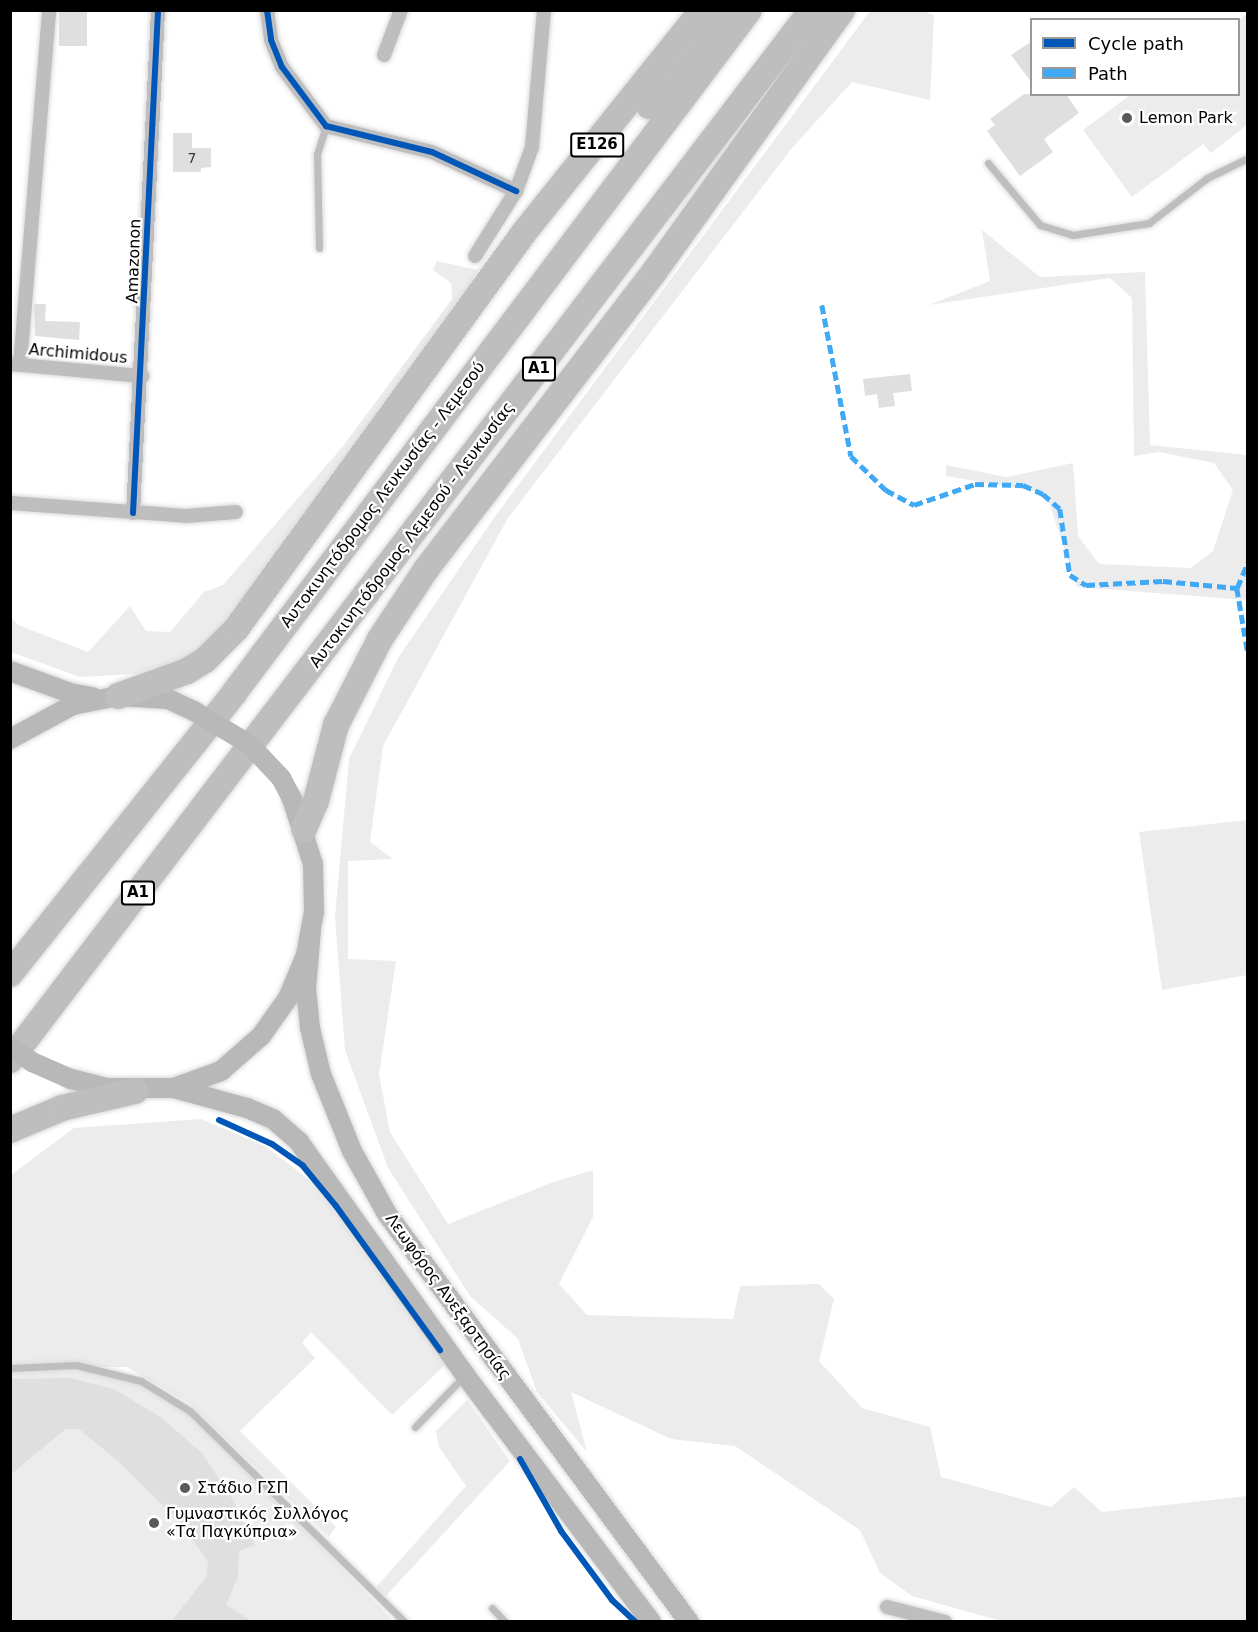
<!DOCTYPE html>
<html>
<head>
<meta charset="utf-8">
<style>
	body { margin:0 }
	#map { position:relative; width:1258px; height:1632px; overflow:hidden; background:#fff; font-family:"DejaVu Sans",sans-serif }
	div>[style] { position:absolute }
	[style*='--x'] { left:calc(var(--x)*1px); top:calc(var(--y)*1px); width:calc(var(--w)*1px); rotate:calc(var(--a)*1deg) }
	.green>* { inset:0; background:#ececec }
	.building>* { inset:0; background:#dfdfdf; transform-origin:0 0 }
	.roads { filter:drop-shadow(0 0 2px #dbdbdb) drop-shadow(0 0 2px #dbdbdb) }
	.lane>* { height:7px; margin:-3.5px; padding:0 3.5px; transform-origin:3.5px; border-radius:3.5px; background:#bebebe }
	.street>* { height:14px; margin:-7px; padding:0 7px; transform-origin:7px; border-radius:7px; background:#bebebe }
	.secondary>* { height:20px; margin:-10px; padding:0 10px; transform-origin:10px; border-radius:10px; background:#b8b8b8 }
	.highway>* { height:26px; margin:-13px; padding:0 13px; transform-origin:13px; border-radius:13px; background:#bebebe }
	.secondary-bridge>* { height:20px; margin:-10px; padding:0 10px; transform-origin:10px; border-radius:10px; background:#b8b8b8 }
	.quiet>* { height:4.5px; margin-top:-2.25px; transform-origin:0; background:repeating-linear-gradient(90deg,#3fa9f5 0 9px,transparent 0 13.5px) }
	.cycleway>* { height:6px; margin:-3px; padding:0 3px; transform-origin:3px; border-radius:3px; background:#0057b8 }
	.dots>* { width:16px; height:16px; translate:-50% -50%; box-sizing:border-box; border:3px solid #fff; border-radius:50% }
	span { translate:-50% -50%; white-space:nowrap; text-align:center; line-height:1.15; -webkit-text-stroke:4.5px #fff; paint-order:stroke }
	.number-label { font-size:14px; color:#383838 }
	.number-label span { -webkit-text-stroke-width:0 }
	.shield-label span { padding:2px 4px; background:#fff; border:2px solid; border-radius:4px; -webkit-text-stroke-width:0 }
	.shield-label { font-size:15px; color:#000; font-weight:700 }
	.poi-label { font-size:16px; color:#000 }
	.left { translate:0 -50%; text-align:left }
	.street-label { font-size:16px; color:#000 }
	.frame { position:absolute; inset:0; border:12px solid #000; pointer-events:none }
	.legend { position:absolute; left:1030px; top:18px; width:210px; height:78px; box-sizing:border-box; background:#fff; border:2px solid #999; margin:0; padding:8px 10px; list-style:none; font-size:18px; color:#000 }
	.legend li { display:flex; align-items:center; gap:12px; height:30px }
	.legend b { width:30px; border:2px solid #999 }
</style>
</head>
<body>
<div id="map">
	<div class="green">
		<div style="clip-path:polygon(870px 11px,923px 11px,934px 15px,930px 100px,852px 82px,792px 148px,508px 518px,383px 746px,370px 842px,393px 859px,348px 861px,348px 959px,396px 961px,379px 1074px,390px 1132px,448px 1224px,551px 1183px,593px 1170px,593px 1217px,559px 1284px,587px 1315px,733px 1319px,740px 1286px,819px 1284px,834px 1299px,819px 1361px,862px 1408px,930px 1427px,941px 1477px,1051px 1507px,1074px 1487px,1102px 1512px,1247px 1496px,1247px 1621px,1001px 1621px,912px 1596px,880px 1573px,860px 1530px,735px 1446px,671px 1439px,571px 1392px,587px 1452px,537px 1392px,518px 1339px,470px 1296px,388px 1168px,345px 1050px,335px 917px,349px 759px,398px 658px,496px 515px)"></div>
		<div style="clip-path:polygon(1247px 13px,1247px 125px,1211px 153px,1203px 144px,1132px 197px,1083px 130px,1130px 95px,1238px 94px,1239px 20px)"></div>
		<div style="clip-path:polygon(982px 230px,1040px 277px,1145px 272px,1150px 445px,1247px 455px,1247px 600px,1077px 587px,1046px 493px,946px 476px,946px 465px,1006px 477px,1073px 463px,1078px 536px,1099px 564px,1191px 568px,1213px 551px,1233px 490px,1214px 463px,1159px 452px,1134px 456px,1132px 298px,1110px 278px,929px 305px,990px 281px)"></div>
		<div style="clip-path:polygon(437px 261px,478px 270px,470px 286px,242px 610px,190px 658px,135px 674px,80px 677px,11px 652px,11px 617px,18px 625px,88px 652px,130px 606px,146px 631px,170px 632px,204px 592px,223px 585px,343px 446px,452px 299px,451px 283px,433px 270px)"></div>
		<div style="clip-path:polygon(1247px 820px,1247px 975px,1162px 990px,1139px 832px)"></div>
		<div style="clip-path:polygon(201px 1119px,265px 1146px,315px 1184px,445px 1365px,392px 1415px,311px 1332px,302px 1343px,315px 1358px,240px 1431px,336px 1527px,329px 1537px,189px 1403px,127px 1367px,100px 1367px,152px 1385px,202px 1424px,393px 1621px,11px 1622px,11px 1175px,74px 1128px)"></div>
		<div style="clip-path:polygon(467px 1400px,510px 1461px,386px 1596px,376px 1587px,466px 1486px,439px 1447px,436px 1431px)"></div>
	</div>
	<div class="building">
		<div style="left:59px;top:10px;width:28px;height:36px"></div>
		<div style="clip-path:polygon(1032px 41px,1032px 83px,1011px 55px)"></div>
		<div style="clip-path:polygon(1024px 94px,1066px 94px,1079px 113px,1044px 139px,1053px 152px,1020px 176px,987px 131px,995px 125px,990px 119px)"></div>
		<div style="clip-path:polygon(173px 133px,192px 133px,192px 148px,211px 148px,211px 167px,201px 168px,201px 172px,173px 172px)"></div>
		<div style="clip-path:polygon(34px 304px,46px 304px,45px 321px,80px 322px,79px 340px,35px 336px)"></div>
		<div style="clip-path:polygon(910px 374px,912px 391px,893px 393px,895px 406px,879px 408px,877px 394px,865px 396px,863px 379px)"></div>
		<div style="clip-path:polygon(71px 1378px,114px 1389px,162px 1418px,202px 1453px,233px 1500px,255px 1545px,239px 1551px,238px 1577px,226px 1605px,253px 1622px,171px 1622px,206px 1577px,208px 1561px,178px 1520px,119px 1462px,79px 1429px,66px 1429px,10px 1475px,10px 1379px)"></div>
	</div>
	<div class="roads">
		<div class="lane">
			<div style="--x:988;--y:163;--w:81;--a:50"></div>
			<div style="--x:1040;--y:225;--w:34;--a:17"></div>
			<div style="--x:1073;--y:235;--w:77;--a:-9"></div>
			<div style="--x:1149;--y:223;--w:73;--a:-37.8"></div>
			<div style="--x:1207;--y:178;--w:46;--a:-26"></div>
			<div style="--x:319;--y:248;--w:94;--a:-91.2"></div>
			<div style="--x:317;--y:154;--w:29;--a:-72"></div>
			<div style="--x:10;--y:1368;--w:66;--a:-2.6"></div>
			<div style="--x:76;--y:1365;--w:67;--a:13.8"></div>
			<div style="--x:141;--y:1381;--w:57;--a:31.5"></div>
			<div style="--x:190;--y:1411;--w:301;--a:44.5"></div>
			<div style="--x:415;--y:1427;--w:69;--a:-46.2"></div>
			<div style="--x:492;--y:1608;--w:19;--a:47"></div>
		</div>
		<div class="street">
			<div style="--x:267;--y:10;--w:30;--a:82"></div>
			<div style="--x:271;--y:40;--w:29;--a:68"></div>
			<div style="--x:282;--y:67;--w:74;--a:53.3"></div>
			<div style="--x:326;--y:126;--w:109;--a:13.8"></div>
			<div style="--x:432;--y:152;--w:93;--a:24.9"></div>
			<div style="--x:384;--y:55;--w:48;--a:-69.3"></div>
			<div style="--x:475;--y:256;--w:77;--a:-57.8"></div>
			<div style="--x:516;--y:191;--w:47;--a:-70"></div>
			<div style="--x:532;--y:147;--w:138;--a:-85"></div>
			<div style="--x:10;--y:364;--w:133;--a:5.2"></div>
			<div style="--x:20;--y:365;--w:356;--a:-85.3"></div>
			<div style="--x:10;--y:503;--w:176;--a:4.2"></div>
			<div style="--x:186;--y:516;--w:50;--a:-4.6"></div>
			<div style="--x:133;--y:513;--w:504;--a:-87.15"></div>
			<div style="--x:887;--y:1607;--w:60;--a:14.5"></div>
		</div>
		<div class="secondary">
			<div style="--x:10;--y:671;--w:64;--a:20.1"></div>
			<div style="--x:70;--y:693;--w:23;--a:10"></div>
			<div style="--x:10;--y:739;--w:72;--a:-28.4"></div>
			<div style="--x:73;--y:705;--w:46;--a:-11.3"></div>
			<div style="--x:118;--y:696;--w:50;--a:3.4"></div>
			<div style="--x:168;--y:699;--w:29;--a:25"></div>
			<div style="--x:311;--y:930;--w:58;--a:94.9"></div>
			<div style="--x:306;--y:988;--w:40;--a:84.3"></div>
			<div style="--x:310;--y:1028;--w:47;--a:76.6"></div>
			<div style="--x:321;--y:1074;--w:83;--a:68.1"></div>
			<div style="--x:352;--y:1151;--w:72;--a:60.9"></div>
			<div style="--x:387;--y:1214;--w:508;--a:53.49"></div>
			<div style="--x:71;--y:1079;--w:36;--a:14"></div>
			<div style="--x:106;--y:1088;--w:68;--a:0"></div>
			<div style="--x:174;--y:1088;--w:50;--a:-19.9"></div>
			<div style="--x:221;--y:1071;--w:53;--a:-41.2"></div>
			<div style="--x:261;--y:1036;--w:47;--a:-54.6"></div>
			<div style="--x:288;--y:998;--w:47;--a:-67.3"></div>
			<div style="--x:306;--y:955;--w:44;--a:-79.5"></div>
			<div style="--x:314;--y:912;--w:48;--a:-91.2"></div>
			<div style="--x:313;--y:864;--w:68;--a:-107.9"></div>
			<div style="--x:174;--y:1088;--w:76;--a:15.3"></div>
			<div style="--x:247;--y:1108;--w:28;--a:23"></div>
			<div style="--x:273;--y:1119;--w:35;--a:41"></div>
			<div style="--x:299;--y:1142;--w:286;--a:54.5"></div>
			<div style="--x:465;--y:1375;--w:309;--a:53"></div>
		</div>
		<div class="highway">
			<div style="--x:649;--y:106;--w:124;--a:-50.9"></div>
			<div style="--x:118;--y:696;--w:73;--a:-19.9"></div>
			<div style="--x:187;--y:671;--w:21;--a:-31"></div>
			<div style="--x:205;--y:660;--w:44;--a:-45"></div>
			<div style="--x:236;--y:629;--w:493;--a:-54"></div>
			<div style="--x:526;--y:230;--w:282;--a:-51.3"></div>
			<div style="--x:304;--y:829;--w:30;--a:-67"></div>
			<div style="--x:316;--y:801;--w:79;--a:-75.3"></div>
			<div style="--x:336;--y:725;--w:97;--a:-62.9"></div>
			<div style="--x:380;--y:639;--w:85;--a:-56.5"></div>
			<div style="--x:427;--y:568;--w:373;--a:-52.5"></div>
			<div style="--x:654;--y:272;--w:322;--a:-54.3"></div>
			<div style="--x:10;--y:974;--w:359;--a:-51.4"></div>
			<div style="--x:234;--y:693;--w:855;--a:-52.98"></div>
			<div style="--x:10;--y:1060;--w:1321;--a:-52.63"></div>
			<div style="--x:10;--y:1130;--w:56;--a:-22.9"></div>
			<div style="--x:62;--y:1108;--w:75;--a:-13.1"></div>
		</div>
	</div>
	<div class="secondary-bridge">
		<div style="--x:194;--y:711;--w:64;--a:31"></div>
		<div style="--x:249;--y:744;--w:47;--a:46.7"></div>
		<div style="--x:281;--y:778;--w:24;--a:62"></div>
		<div style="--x:10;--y:1046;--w:27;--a:36"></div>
		<div style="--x:32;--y:1062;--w:43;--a:23.6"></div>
	</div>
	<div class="quiet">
		<div style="--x:822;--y:305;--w:154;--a:79.1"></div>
		<div style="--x:851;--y:456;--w:49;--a:44.2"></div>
		<div style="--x:886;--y:490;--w:32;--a:28"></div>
		<div style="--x:914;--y:505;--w:65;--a:-19"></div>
		<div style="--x:975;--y:484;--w:48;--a:1.2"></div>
		<div style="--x:1023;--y:485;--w:22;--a:24"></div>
		<div style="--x:1043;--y:494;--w:23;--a:41"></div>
		<div style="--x:1060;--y:509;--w:67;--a:81.4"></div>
		<div style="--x:1070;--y:575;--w:19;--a:32"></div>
		<div style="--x:1086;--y:585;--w:77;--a:-3"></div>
		<div style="--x:1163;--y:581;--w:74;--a:5.4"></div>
		<div style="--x:1237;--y:588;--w:28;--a:-67"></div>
		<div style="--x:1237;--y:588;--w:67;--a:80.5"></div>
	</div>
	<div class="cycleway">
		<div style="--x:267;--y:10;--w:30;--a:82"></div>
		<div style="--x:271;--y:40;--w:29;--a:68"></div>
		<div style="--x:282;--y:67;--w:74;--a:53.3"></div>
		<div style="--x:326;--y:126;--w:109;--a:13.8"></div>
		<div style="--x:432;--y:152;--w:93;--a:24.9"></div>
		<div style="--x:133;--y:513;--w:504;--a:-87.15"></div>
		<div style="--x:219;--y:1120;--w:58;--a:24.4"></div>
		<div style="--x:272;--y:1144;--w:38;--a:35"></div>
		<div style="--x:303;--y:1166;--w:52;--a:50.5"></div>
		<div style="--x:336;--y:1206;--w:178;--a:54.2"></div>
		<div style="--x:520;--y:1459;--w:83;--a:60.3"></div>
		<div style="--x:561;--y:1531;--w:86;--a:53.5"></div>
		<div style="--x:612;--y:1600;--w:33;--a:43"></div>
	</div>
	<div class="dots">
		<div style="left:1127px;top:118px;background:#595959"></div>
		<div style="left:185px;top:1488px;background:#595959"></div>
		<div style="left:154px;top:1523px;background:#595959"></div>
	</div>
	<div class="number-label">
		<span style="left:192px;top:158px">7</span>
	</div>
	<div class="shield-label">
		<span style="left:597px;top:145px">E126</span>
		<span style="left:539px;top:369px">A1</span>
		<span style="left:138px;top:893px">A1</span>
	</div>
	<div class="poi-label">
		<span class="left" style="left:1139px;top:118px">Lemon Park</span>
		<span class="left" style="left:197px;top:1488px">Στάδιο ΓΣΠ</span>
		<span class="left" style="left:166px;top:1523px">Γυμναστικός Συλλόγος<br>«Τα Παγκύπρια»</span>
	</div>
	<div class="street-label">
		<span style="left:134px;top:261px;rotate:-88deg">Amazonon</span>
		<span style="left:78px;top:354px;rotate:5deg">Archimidous</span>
		<span style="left:383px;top:495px;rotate:-53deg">Αυτοκινητόδρομος Λευκωσίας - Λεμεσού</span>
		<span style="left:412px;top:535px;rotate:-53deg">Αυτοκινητόδρομος Λεμεσού - Λευκωσίας</span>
		<span style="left:448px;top:1297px;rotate:54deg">Λεωφόρος Ανεξαρτησίας</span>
	</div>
	<div class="frame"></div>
	<ul class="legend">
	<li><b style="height:8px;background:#0057b8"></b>Cycle path</li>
	<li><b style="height:8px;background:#3fa9f5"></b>Path</li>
	</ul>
</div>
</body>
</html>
